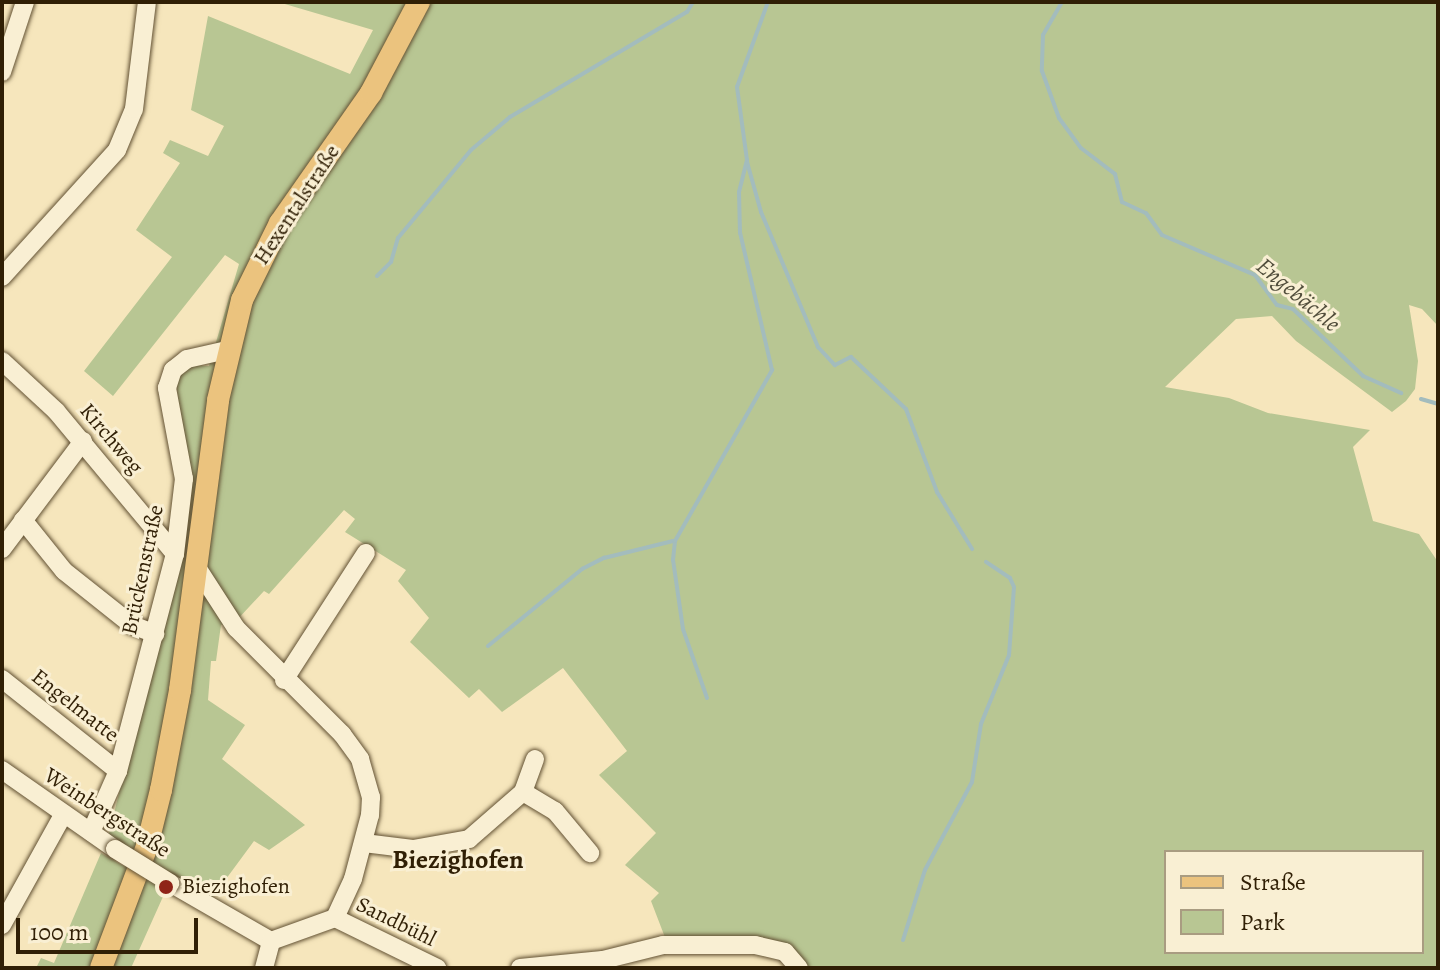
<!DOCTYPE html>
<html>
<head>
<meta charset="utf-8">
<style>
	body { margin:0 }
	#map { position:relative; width:1440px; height:970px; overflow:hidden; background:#f6e6bc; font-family:Alegreya,serif }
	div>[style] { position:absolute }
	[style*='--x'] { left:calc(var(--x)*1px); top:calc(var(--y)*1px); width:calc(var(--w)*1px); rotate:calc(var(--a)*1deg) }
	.green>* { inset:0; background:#b8c693 }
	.stream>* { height:4px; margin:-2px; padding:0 2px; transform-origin:2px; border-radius:2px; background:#a3bcbd }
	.roads { filter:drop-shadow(0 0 2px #625133) drop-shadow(0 0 2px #625133) }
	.minor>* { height:18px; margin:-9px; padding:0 9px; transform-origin:9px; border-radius:9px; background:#f9efd3 }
	.major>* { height:22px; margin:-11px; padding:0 11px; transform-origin:11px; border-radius:11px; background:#ebc37e }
	.bridges { filter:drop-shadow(0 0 2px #625133) drop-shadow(0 0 2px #625133) }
	.minor-bridge>* { height:18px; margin:-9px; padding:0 9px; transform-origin:9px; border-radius:9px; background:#f9efd3 }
	.dots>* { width:22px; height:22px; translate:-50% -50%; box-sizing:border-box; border:4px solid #f9efd3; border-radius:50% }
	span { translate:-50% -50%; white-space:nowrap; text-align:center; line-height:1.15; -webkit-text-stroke:6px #f9efd3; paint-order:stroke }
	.street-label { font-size:22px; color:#301f05 }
	.poi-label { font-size:22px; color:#301f05 }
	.left { translate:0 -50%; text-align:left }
	.water-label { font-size:24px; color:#524e3c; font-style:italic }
	.quarter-label { font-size:26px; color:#301f05; font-weight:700 }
	.frame { position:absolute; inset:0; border:4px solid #301f05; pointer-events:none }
	.legend { position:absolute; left:1164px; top:850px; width:260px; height:104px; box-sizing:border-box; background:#f9efd3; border:2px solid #a99c81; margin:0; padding:10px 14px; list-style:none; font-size:24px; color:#301f05 }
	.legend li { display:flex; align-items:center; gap:16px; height:40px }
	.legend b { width:40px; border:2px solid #a99c81 }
	.scale { position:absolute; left:16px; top:918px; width:182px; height:36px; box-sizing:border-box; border:4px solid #301f05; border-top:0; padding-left:10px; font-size:24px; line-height:28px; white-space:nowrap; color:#301f05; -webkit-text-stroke:6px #f9efd3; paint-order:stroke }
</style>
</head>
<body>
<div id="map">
	<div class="green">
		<div style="clip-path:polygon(evenodd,278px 2px,1438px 2px,1438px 326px,1422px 309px,1409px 305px,1418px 361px,1415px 389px,1406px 401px,1392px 412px,1296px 341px,1272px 316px,1236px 319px,1165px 387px,1229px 398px,1268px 413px,1370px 430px,1353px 447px,1373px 521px,1419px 534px,1438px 562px,1438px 968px,808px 968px,788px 948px,666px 940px,651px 901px,659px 893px,625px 865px,656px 833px,599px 775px,627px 751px,563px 668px,502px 712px,479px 689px,469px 698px,410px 642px,429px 618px,398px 581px,406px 570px,345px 532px,355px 519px,344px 510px,269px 594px,264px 591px,236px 621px,221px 625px,216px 661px,211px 661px,208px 700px,245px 725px,222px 759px,305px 825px,269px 850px,254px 841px,212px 898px,108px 837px,187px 523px,176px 376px,192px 365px,209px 366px,239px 264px,225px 255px,113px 396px,84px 371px,172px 257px,136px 230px,180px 163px,163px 153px,170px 140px,208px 156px,224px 126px,191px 110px,208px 16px,350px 74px,373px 30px,278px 2px,1166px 852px,1422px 852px,1422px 952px,1166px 952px,1166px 852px)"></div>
		<div style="clip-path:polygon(101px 853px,166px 890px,131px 968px,36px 968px,41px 958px,54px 963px)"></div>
	</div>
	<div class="stream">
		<div style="--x:1062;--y:2;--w:38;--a:120"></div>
		<div style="--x:1043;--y:35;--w:36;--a:92"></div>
		<div style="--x:1042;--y:71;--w:50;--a:70.1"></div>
		<div style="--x:1059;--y:118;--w:37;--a:54"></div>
		<div style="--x:1081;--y:148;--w:43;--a:37.4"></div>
		<div style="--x:1115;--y:174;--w:29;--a:76"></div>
		<div style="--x:1122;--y:202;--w:26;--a:25"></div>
		<div style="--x:1146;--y:213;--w:27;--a:54"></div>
		<div style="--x:1162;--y:235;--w:101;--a:23.3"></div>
		<div style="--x:1255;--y:275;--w:37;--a:54"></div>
		<div style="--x:1277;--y:305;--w:16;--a:14"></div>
		<div style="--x:1293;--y:309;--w:97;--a:43.7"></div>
		<div style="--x:1363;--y:376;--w:42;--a:24.1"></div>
		<div style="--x:747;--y:162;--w:52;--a:74.4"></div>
		<div style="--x:761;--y:212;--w:147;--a:67.1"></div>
		<div style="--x:818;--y:347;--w:25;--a:47"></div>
		<div style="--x:835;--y:365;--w:18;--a:-27"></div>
		<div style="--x:851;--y:357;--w:76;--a:43.4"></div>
		<div style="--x:906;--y:409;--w:89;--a:69.5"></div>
		<div style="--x:937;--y:492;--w:67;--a:58.4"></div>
		<div style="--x:377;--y:276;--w:20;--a:-45"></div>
		<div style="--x:391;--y:262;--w:25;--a:-74"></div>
		<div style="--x:398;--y:238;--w:114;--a:-50.3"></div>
		<div style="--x:471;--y:150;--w:51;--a:-40.2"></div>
		<div style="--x:510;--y:117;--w:206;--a:-30.7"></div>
		<div style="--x:687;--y:12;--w:12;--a:-59"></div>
		<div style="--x:1421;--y:399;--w:18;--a:16"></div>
		<div style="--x:488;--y:646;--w:122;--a:-39.3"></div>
		<div style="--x:582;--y:569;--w:25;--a:-27"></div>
		<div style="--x:604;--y:558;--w:71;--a:-13.8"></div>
		<div style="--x:707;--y:698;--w:73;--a:-109.2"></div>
		<div style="--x:683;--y:629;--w:70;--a:-98.2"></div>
		<div style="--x:673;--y:560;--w:19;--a:-84"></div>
		<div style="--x:675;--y:541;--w:197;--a:-60.4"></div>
		<div style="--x:772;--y:370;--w:141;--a:-103.1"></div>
		<div style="--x:740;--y:233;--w:41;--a:-91.4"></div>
		<div style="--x:739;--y:192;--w:33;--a:-76"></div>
		<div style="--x:747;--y:160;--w:74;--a:-97.8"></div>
		<div style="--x:737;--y:87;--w:90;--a:-70"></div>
		<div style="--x:903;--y:940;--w:73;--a:-72.6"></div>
		<div style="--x:925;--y:870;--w:100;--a:-61.9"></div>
		<div style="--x:972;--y:782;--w:59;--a:-81.2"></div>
		<div style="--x:981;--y:724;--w:74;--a:-67.9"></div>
		<div style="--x:1009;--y:655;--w:68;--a:-85.8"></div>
		<div style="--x:1014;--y:587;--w:10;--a:-114"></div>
		<div style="--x:1010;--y:578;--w:29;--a:-146"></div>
	</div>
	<div class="roads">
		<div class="minor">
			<div style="--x:2;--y:72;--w:74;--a:-71.8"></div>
			<div style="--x:2;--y:277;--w:171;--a:-47.8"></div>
			<div style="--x:117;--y:150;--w:44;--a:-67.5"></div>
			<div style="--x:134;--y:109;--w:108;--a:-83.1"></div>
			<div style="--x:2;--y:361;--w:74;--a:42.8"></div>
			<div style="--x:56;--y:411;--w:186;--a:50.2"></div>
			<div style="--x:23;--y:520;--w:65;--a:51.2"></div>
			<div style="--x:64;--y:571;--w:87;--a:38.5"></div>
			<div style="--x:132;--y:625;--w:25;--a:21"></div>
			<div style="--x:2;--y:549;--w:135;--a:-53.1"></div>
			<div style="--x:196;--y:566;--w:74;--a:57.2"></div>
			<div style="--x:236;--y:628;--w:150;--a:45"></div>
			<div style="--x:342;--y:734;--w:31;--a:54"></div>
			<div style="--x:360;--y:759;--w:40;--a:74"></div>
			<div style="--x:371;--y:797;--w:18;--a:93"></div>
			<div style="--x:370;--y:815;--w:66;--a:104.9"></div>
			<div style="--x:353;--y:879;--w:43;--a:114.8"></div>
			<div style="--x:2;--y:679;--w:148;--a:38.4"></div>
			<div style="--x:284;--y:680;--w:151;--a:-57.2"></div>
			<div style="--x:2;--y:770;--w:138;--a:35"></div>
			<div style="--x:523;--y:792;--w:37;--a:31"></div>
			<div style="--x:555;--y:811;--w:55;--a:50.2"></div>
			<div style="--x:91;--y:832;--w:67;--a:-66.1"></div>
			<div style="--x:118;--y:771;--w:224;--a:-75.3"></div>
			<div style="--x:175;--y:554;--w:76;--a:-83.2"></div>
			<div style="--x:184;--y:479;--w:93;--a:-100.6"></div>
			<div style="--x:167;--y:388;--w:19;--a:-72"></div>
			<div style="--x:173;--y:370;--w:18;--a:-38"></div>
			<div style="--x:187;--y:359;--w:41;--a:-12.7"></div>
			<div style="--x:364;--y:843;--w:49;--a:7"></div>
			<div style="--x:413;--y:849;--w:57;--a:-10.1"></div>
			<div style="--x:469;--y:839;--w:72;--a:-41"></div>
			<div style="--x:523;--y:792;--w:35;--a:-70"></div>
			<div style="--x:170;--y:883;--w:116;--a:29.9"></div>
			<div style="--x:335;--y:918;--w:114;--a:26.1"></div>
			<div style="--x:2;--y:925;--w:126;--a:-61"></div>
			<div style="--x:271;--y:941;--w:68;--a:-19.8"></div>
			<div style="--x:264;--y:968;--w:28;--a:-75"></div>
			<div style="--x:520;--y:968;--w:83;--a:-5.5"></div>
			<div style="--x:603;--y:960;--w:62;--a:-14"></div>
			<div style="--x:663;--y:945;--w:92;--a:0"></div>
			<div style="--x:755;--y:945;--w:31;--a:13"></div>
			<div style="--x:785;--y:952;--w:21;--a:49"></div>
		</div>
		<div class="major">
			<div style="--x:101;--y:968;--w:130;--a:-69.3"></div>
			<div style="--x:147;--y:846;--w:58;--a:-76"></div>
			<div style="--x:161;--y:790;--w:102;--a:-79.2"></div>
			<div style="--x:180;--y:690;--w:292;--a:-82.5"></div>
			<div style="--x:218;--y:400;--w:103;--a:-76.5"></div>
			<div style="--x:242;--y:300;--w:86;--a:-63.7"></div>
			<div style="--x:280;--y:223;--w:159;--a:-55"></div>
			<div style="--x:371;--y:93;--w:103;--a:-62.2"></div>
		</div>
	</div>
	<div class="bridges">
		<div class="minor-bridge">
			<div style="--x:115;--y:849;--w:65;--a:31.7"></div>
		</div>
	</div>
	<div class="dots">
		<div style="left:166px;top:887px;background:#8f2418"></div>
	</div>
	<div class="street-label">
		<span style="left:297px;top:205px;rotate:-57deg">Hexentalstraße</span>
		<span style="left:111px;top:439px;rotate:50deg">Kirchweg</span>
		<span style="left:143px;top:570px;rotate:-78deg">Brückenstraße</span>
		<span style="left:75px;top:706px;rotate:38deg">Engelmatte</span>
		<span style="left:107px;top:813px;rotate:33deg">Weinbergstraße</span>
		<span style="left:396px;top:922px;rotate:26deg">Sandbühl</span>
	</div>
	<div class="poi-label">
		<span class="left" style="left:182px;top:887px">Biezighofen</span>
	</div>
	<div class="water-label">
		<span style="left:1298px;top:295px;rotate:40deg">Engebächle</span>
	</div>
	<div class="quarter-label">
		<span style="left:458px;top:860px">Biezighofen</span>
	</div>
	<div class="frame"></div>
	<ul class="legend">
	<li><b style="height:10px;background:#ebc37e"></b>Straße</li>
	<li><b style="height:22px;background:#b8c693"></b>Park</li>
	</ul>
	<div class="scale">100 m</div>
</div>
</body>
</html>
